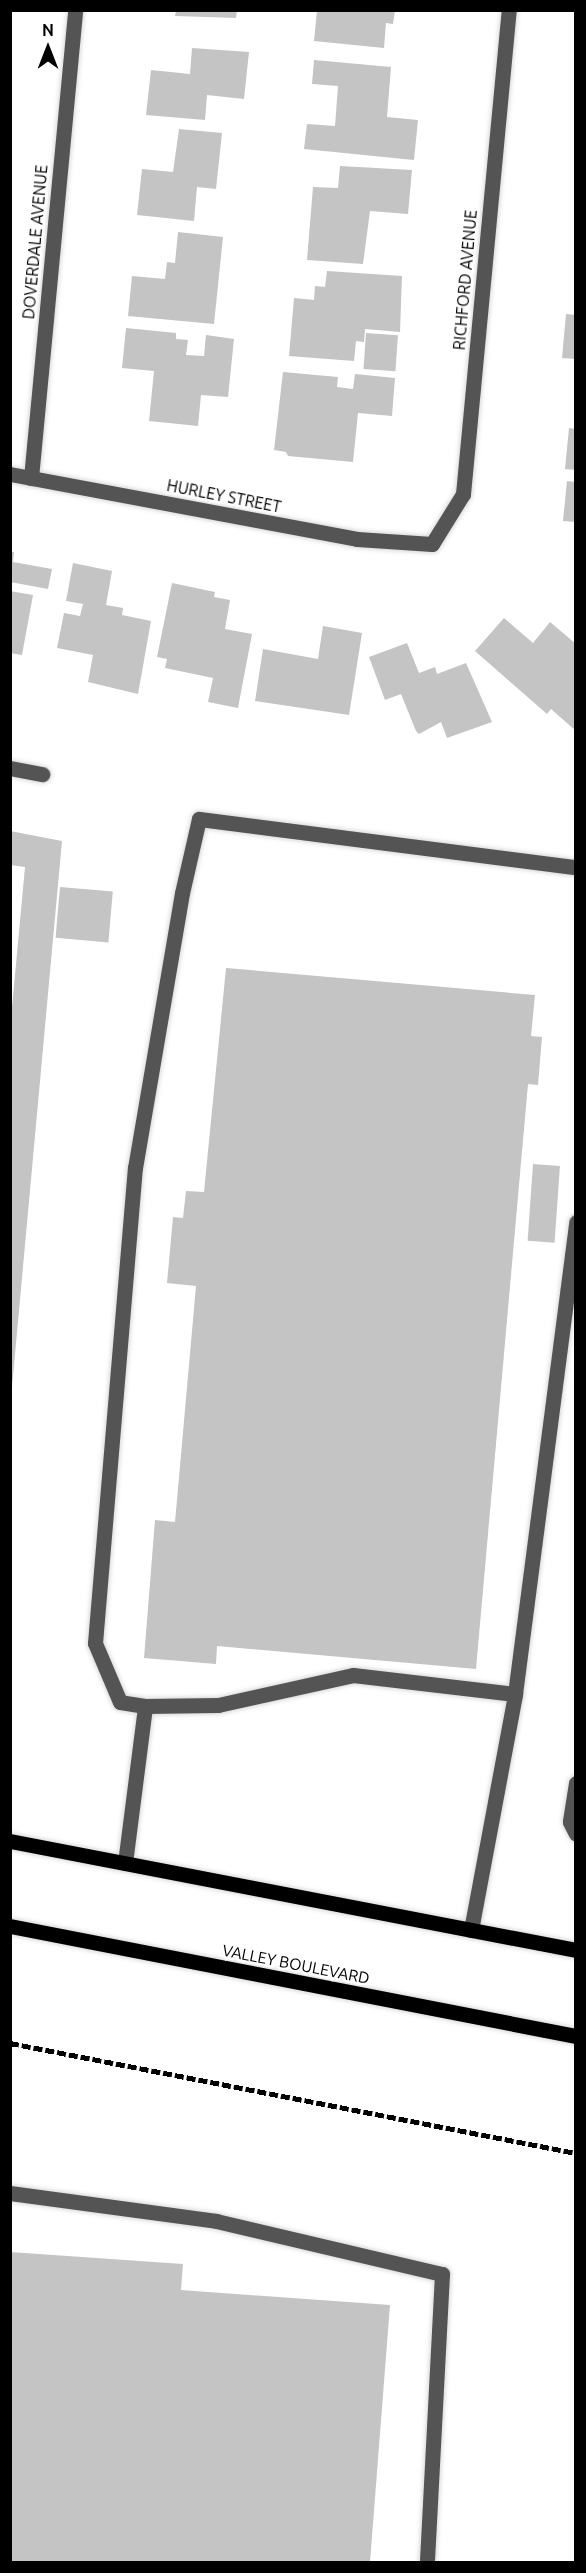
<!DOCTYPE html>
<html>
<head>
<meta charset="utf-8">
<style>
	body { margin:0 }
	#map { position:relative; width:586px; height:2573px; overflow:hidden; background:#fff; font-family:Ubuntu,sans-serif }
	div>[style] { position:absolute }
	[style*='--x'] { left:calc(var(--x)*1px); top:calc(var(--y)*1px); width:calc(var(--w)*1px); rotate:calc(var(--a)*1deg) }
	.building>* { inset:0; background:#c4c4c4; transform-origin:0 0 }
	.roads { filter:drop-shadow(0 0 2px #dbdbdb) drop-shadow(0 0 2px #dbdbdb) }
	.minor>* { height:15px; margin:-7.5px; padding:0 7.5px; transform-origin:7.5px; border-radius:7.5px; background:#545454 }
	.major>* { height:15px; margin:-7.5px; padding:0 7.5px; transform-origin:7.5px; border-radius:7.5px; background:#000 }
	.rail>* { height:4.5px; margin-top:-2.25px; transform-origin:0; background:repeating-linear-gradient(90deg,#000 0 9px,transparent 0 12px) }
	span { translate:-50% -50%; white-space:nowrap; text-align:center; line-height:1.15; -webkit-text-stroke:5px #fff; paint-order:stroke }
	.street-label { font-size:16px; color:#000 }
	.frame { position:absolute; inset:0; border:12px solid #000; pointer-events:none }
	.north { position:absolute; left:18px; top:18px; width:60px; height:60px; -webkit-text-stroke:4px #fff; paint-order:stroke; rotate:0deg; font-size:16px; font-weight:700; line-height:24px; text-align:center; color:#000 }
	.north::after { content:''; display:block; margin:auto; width:21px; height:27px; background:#000; clip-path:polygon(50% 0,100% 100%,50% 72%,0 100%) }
</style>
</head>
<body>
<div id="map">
	<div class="building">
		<div style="clip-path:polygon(176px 10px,237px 10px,236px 18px,175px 16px)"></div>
		<div style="clip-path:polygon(317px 10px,395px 10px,393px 24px,386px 23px,384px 48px,314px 41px)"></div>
		<div style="clip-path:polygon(192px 48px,249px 52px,244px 99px,207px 95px,205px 120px,146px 115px,151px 70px,190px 74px)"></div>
		<div style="clip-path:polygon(314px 60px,391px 67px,387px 117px,418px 120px,414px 160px,304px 149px,307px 124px,335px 126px,338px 86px,312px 84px)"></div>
		<div style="clip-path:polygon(179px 129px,222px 133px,216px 189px,197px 187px,194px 221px,137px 215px,142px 169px,173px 172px)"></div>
		<div style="clip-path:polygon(340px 166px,412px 170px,408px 214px,370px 211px,363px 264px,307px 260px,313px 187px,338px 188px)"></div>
		<div style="clip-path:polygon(178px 232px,223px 237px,214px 324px,128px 316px,132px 276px,165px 279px,167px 262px,175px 263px)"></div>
		<div style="clip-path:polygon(327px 271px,402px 276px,400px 332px,365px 329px,364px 342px,356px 341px,354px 361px,289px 356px,294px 298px,314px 300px,315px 286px,325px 287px)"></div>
		<div style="clip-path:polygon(566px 314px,576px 315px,576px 359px,562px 358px)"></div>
		<div style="clip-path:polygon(126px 328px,176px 333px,176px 339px,188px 340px,186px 355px,204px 356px,206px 335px,234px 339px,228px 397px,201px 395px,198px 426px,149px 421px,154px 371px,122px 368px)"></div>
		<div style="left:366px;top:333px;width:32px;height:36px;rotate:4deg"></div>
		<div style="clip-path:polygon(283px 372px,338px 377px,337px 387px,353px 389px,355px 374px,395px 378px,392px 416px,358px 413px,353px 462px,288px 456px,286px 452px,274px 450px)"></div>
		<div style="clip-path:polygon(569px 428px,576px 429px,576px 470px,565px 469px)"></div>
		<div style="clip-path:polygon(567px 481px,576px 482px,576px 522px,563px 521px)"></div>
		<div style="clip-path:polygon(10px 552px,14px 552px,13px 562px,52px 569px,48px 589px,10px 582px)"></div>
		<div style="clip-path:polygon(73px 563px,112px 571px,106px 605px,123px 608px,122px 615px,151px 621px,138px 694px,88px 682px,93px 655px,57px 648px,64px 613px,80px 616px,83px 604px,66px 601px)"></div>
		<div style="clip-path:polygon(172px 583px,215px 592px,214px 597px,230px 600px,225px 629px,252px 634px,238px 708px,208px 702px,213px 678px,165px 668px,167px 659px,157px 657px)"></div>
		<div style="clip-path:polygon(10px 591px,33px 595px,22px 655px,10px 653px)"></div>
		<div style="clip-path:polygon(504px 618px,533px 643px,550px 622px,576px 644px,576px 731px,551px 709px,547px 714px,475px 651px)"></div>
		<div style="clip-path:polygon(323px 626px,362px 633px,349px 715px,255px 701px,263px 649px,318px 659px)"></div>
		<div style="clip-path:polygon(407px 643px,419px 673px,435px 667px,437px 674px,466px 663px,492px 722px,447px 738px,441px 722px,419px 734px,416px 731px,401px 694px,385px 700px,369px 657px)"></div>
		<div style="clip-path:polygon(10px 831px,62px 841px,12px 1387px,10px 1029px,25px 867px,10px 865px)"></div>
		<div style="left:60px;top:887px;width:53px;height:51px;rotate:5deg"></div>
		<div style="clip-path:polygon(226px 968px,535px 995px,531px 1036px,542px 1037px,538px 1085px,528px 1084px,476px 1669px,217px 1646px,216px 1664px,144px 1658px,155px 1520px,175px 1522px,196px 1286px,167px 1283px,173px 1217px,183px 1218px,186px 1191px,204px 1192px)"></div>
		<div style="left:533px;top:1164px;width:27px;height:77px;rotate:4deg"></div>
		<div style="clip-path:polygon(10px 2252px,183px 2264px,181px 2290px,390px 2305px,370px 2562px,10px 2562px)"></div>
	</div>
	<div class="roads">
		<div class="minor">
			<div style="--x:10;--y:474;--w:353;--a:10.6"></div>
			<div style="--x:357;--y:539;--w:75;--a:3.8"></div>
			<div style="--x:432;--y:544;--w:59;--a:-58.2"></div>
			<div style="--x:463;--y:494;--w:486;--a:-84.6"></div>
			<div style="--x:31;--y:478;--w:470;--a:-84.6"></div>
			<div style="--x:10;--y:768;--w:33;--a:11"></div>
			<div style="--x:145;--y:1706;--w:25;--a:-171"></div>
			<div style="--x:120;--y:1702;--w:64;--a:-113"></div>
			<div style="--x:95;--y:1643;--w:477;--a:-85.2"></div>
			<div style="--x:135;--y:1168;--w:279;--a:-80.3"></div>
			<div style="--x:182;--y:893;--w:76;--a:-77.1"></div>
			<div style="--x:199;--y:819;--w:380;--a:7.3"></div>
			<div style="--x:576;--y:1783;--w:39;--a:99"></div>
			<div style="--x:570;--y:1822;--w:13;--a:63"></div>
			<div style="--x:125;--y:1863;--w:158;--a:-82.7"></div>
			<div style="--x:145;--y:1706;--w:73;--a:-0.8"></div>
			<div style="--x:218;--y:1705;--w:138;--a:-12.5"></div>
			<div style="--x:353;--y:1675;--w:163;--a:6.7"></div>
			<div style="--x:471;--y:1930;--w:240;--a:-79.4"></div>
			<div style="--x:515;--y:1694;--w:476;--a:-82.6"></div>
			<div style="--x:10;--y:2193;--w:208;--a:7.7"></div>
			<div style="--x:216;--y:2221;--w:232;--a:13.2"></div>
			<div style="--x:442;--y:2274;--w:288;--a:93"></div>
		</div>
		<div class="major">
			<div style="--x:10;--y:1841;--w:576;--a:10.9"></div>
			<div style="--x:10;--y:1926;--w:577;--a:11"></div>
		</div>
	</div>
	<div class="rail">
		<div style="--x:10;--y:2043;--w:577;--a:11"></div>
	</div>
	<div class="street-label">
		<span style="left:35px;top:242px;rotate:-85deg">DOVERDALE AVENUE</span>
		<span style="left:465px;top:280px;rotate:-85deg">RICHFORD AVENUE</span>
		<span style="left:224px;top:496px;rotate:11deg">HURLEY STREET</span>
		<span style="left:296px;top:1964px;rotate:11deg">VALLEY BOULEVARD</span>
	</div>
	<div class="frame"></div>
	<div class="north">N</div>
</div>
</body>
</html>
